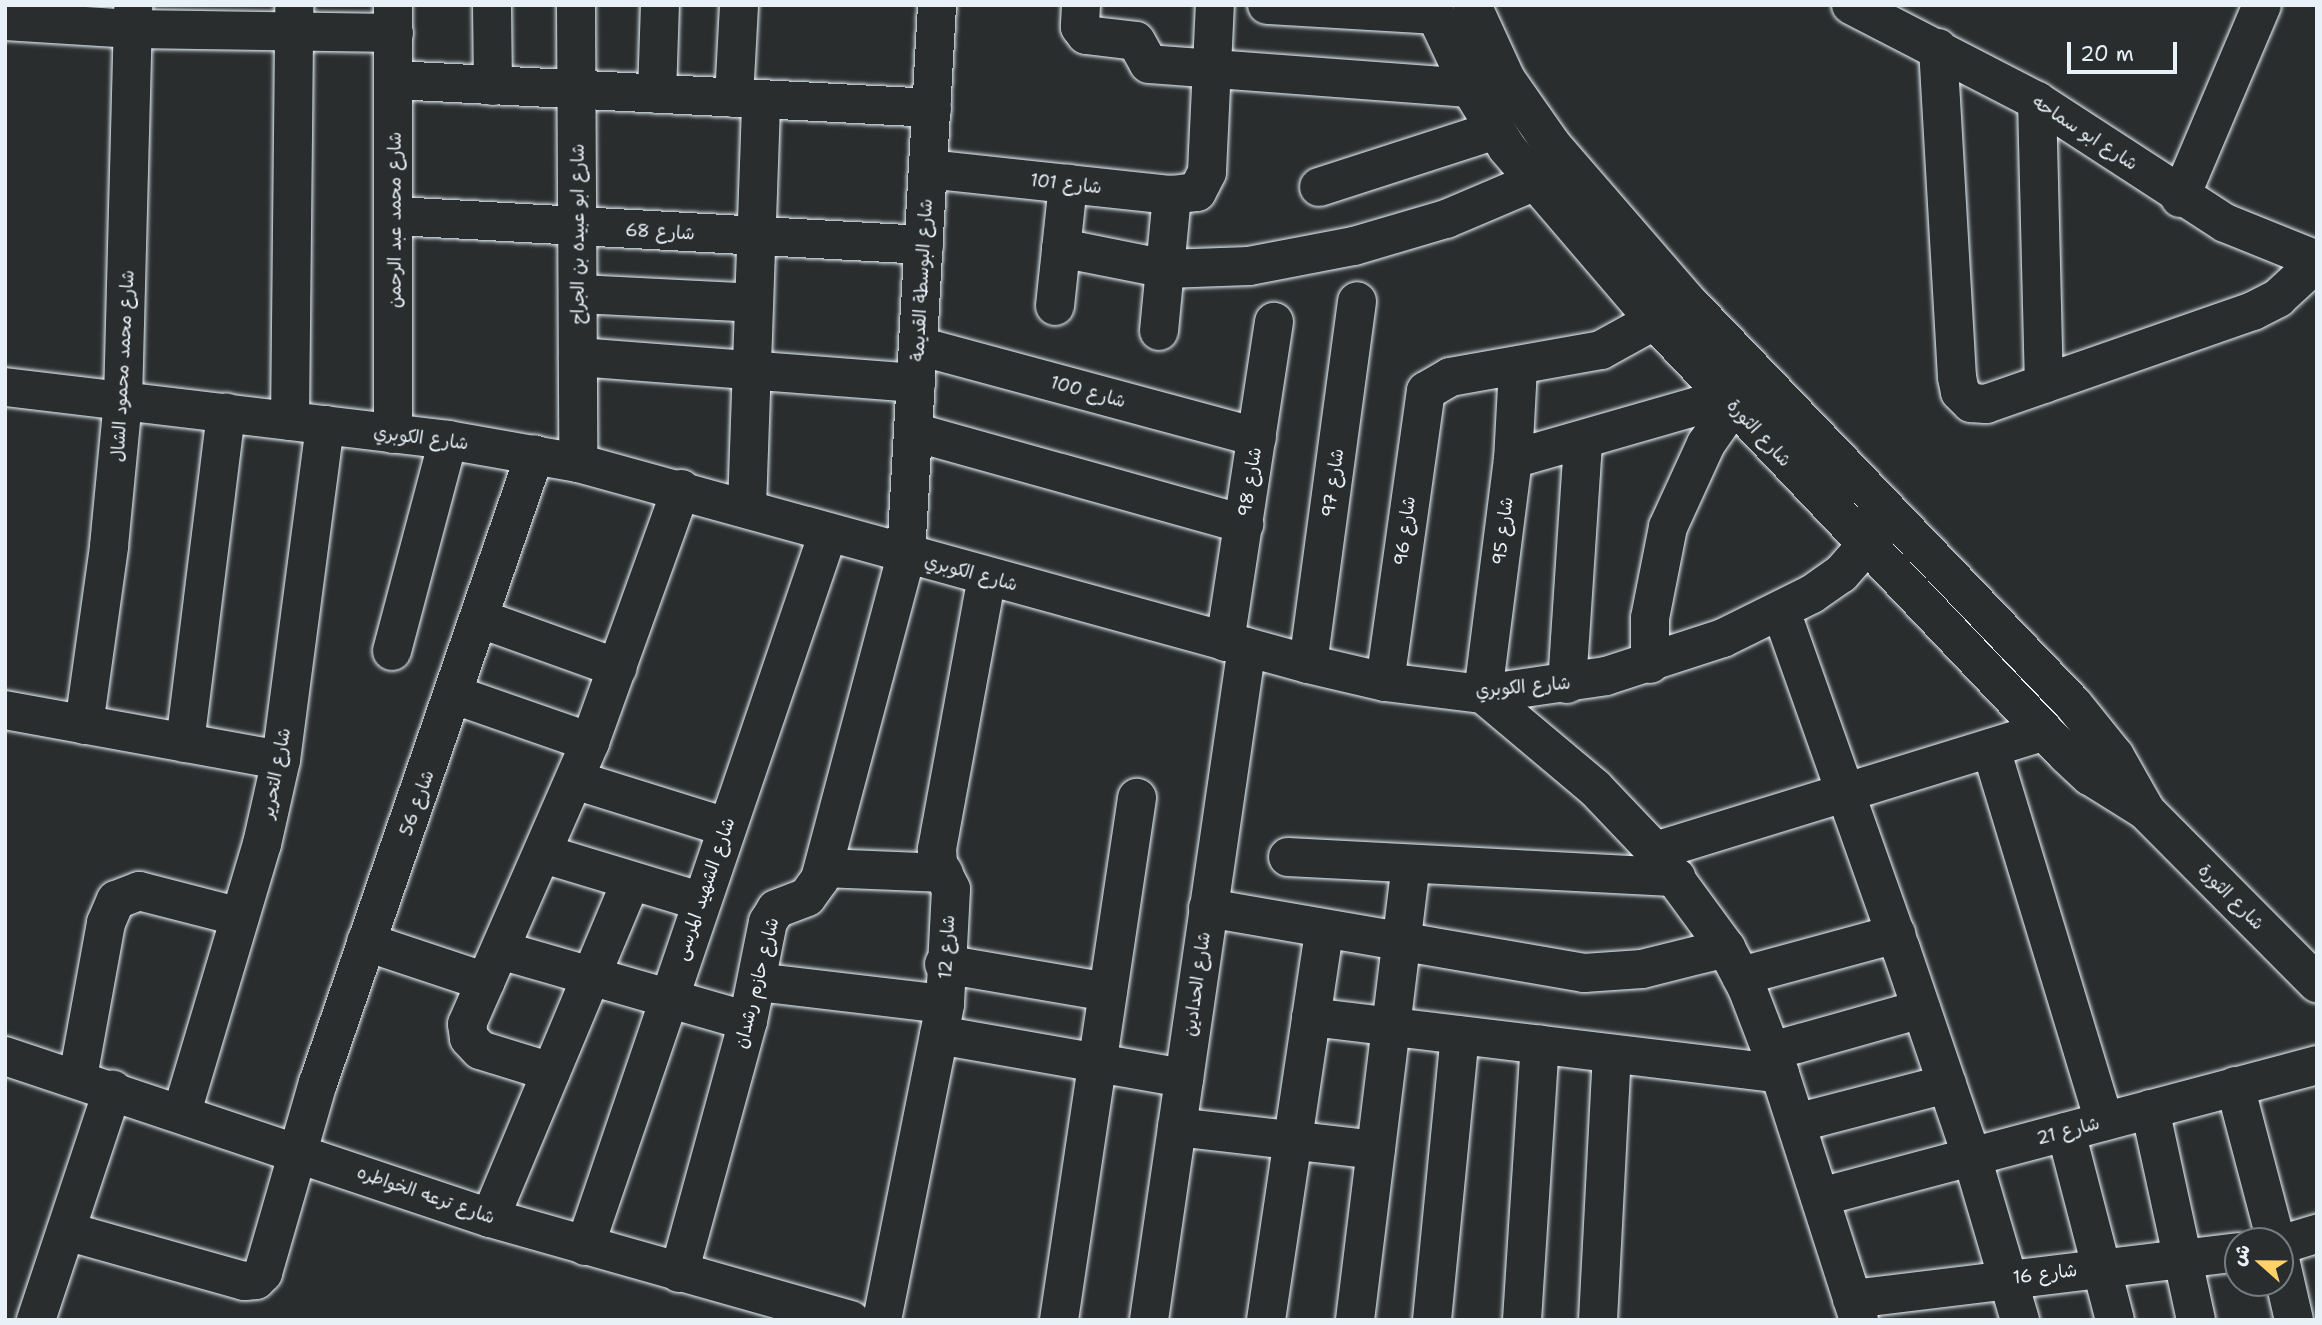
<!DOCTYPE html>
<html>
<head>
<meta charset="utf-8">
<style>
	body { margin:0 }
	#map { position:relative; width:2322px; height:1325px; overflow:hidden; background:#2a2d2e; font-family:"Shantell Sans","Playpen Sans Arabic",sans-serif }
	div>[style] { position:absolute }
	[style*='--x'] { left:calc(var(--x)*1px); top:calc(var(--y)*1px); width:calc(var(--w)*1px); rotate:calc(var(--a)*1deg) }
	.roads { filter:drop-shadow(0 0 2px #e8f1f8) drop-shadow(0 0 2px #e8f1f8) }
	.street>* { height:38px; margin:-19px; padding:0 19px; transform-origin:19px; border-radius:19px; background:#2a2d2e }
	.primary>* { height:38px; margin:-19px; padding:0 19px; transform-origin:19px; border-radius:19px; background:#2a2d2e }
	span { translate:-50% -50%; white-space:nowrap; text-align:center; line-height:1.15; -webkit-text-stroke:7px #2a2d2e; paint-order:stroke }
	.street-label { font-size:18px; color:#e8f1f8 }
	.frame { position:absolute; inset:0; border:7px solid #e8f1f8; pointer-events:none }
	.north { position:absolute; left:2224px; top:1227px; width:70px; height:70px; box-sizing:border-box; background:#2a2d2e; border:2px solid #767b7f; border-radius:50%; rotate:291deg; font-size:19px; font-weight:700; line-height:28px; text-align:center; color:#e8f1f8 }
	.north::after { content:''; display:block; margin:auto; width:24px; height:32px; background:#ffd166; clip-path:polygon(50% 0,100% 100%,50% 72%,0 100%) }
	.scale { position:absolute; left:2067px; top:42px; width:110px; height:32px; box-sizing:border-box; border:4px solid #e8f1f8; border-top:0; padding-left:9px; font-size:21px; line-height:24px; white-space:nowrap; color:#e8f1f8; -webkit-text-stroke:5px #2a2d2e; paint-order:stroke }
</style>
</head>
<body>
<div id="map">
	<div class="roads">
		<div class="street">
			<div style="--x:393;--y:5;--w:429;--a:90"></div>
			<div style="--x:492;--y:5;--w:81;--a:89.3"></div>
			<div style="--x:576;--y:5;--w:458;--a:89.7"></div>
			<div style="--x:1081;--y:5;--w:22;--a:93"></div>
			<div style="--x:1080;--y:27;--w:10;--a:53"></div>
			<div style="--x:1086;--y:35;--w:50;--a:6.8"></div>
			<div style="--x:1136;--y:41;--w:26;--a:61"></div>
			<div style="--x:1149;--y:64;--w:322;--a:4.3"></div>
			<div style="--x:1267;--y:5;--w:168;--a:3.4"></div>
			<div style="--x:1851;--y:5;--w:209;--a:27.3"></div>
			<div style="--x:2037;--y:101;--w:224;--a:33"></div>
			<div style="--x:2225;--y:223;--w:99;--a:21.9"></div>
			<div style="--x:5;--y:21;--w:128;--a:3.6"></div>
			<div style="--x:133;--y:29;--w:261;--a:0.9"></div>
			<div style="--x:1938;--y:48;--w:330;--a:86.7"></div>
			<div style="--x:1957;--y:377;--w:15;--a:79"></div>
			<div style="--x:1960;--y:392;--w:16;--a:45"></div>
			<div style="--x:1971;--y:403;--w:15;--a:4"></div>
			<div style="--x:1986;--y:404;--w:283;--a:-19.2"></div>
			<div style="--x:2253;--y:311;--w:28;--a:-27"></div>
			<div style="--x:2278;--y:298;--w:53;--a:-42.7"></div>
			<div style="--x:395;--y:80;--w:538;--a:2.98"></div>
			<div style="--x:657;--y:94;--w:89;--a:-88.1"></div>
			<div style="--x:734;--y:98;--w:93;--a:-86.9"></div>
			<div style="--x:2037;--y:101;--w:283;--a:88.6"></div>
			<div style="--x:928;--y:169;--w:245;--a:6.1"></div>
			<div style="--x:1172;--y:195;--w:25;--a:-7"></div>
			<div style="--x:1197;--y:192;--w:22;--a:-63"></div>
			<div style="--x:1207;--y:172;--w:167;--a:-87.3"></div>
			<div style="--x:1319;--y:187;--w:185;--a:-17.9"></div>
			<div style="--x:2180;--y:198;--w:210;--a:-67"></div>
			<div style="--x:396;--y:216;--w:529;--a:3.14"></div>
			<div style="--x:1061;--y:248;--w:107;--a:11.3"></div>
			<div style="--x:1166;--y:269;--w:83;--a:-2.1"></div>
			<div style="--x:1249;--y:266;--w:107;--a:-10.8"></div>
			<div style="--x:1354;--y:246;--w:96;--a:-16.4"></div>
			<div style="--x:1446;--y:219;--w:95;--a:-23"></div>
			<div style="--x:579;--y:294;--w:175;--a:2.9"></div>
			<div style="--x:1055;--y:306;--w:123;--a:-83.9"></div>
			<div style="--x:1159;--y:331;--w:137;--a:-84.5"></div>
			<div style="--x:919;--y:346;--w:350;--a:15.1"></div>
			<div style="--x:578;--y:357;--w:339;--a:4.4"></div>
			<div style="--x:1518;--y:368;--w:91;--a:93.1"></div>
			<div style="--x:1513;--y:459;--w:237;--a:97.3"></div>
			<div style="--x:1483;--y:694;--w:146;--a:40"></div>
			<div style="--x:1595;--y:788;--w:87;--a:46.4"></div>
			<div style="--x:1655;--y:851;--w:120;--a:53.8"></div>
			<div style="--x:1726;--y:948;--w:45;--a:62.3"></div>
			<div style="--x:1747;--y:988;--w:92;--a:69"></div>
			<div style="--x:1780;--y:1074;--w:258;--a:72.2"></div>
			<div style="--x:5;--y:387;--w:446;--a:6.8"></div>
			<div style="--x:448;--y:440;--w:132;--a:10"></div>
			<div style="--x:578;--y:463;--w:757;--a:15.39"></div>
			<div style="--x:1308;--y:664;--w:79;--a:13.2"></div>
			<div style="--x:1385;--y:682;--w:99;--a:7"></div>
			<div style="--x:1483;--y:694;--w:124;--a:-8.3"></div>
			<div style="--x:1606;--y:676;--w:123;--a:-18"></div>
			<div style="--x:1723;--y:638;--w:99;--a:-26.3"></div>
			<div style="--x:1812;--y:594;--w:35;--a:-35"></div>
			<div style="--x:1841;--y:574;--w:73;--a:-48.9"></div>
			<div style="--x:290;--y:421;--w:416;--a:-89.4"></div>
			<div style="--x:914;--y:432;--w:343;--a:15.6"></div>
			<div style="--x:1513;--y:459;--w:222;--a:-16"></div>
			<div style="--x:747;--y:507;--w:408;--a:-88"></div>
			<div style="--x:1781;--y:611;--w:359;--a:70.5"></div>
			<div style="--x:1901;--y:949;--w:220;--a:71.2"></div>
			<div style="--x:1972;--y:1157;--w:170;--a:73.6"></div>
			<div style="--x:481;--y:619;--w:145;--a:19.7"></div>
			<div style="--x:1225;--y:642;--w:324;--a:-81.3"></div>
			<div style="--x:392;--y:651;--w:218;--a:-75.1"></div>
			<div style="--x:1308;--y:664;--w:366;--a:-82.3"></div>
			<div style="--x:1650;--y:664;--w:46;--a:-90"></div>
			<div style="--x:1650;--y:618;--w:93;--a:-78.8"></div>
			<div style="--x:1668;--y:527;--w:91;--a:-65.4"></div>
			<div style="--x:1706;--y:444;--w:47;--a:-55.3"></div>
			<div style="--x:1385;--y:682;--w:294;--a:-82"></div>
			<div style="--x:1426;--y:391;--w:28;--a:-30"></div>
			<div style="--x:1450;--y:377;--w:153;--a:-10.1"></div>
			<div style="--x:1601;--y:350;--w:94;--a:-28.8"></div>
			<div style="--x:1567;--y:684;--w:243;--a:-86.2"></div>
			<div style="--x:455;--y:695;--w:143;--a:19.2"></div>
			<div style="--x:5;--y:710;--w:280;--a:10.3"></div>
			<div style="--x:84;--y:725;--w:181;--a:-82"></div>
			<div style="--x:109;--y:546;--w:147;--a:-84.5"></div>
			<div style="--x:123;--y:400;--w:395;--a:-88.5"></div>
			<div style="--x:185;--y:743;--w:333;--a:-82.9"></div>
			<div style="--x:1991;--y:749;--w:389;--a:73.1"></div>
			<div style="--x:575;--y:780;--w:158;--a:17.3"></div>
			<div style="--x:1655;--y:851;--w:407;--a:-17.1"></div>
			<div style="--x:544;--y:854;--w:163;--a:16.8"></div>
			<div style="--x:1288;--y:857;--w:389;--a:3"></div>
			<div style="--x:824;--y:868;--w:120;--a:2.4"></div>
			<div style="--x:1208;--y:908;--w:382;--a:9.8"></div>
			<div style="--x:1584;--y:973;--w:58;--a:-3.9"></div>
			<div style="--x:1642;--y:969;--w:87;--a:-14"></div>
			<div style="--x:366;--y:942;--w:126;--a:18.4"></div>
			<div style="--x:500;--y:950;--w:258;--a:16"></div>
			<div style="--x:944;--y:964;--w:166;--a:9.7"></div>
			<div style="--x:1741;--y:976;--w:161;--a:-15.2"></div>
			<div style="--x:757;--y:982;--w:189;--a:6.7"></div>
			<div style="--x:1311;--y:1017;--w:472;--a:6.9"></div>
			<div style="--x:939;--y:1035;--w:249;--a:10"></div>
			<div style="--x:1772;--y:1051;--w:155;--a:-15.7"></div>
			<div style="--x:5;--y:1056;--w:511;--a:18.47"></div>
			<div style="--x:490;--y:1218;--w:375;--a:15.8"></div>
			<div style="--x:551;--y:1072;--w:74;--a:-162.8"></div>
			<div style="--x:480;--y:1050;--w:16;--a:-133"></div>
			<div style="--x:469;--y:1038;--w:14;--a:-98"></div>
			<div style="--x:467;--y:1024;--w:308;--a:-66.4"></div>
			<div style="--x:590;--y:742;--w:269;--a:-70.2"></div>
			<div style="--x:78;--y:1077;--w:157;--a:-79.7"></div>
			<div style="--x:106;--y:923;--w:25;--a:-67"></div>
			<div style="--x:116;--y:900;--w:25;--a:-21"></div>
			<div style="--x:139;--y:891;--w:104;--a:14.4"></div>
			<div style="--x:2235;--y:1086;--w:160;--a:75.2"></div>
			<div style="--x:2150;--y:1109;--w:216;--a:77.7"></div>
			<div style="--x:182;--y:1112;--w:280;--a:-73.4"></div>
			<div style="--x:262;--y:844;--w:86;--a:-77.3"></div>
			<div style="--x:281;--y:760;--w:338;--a:-82.5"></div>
			<div style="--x:1796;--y:1123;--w:156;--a:-14.5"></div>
			<div style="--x:1177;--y:1127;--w:200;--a:6.6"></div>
			<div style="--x:2066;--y:1132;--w:194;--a:75.4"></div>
			<div style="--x:1820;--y:1197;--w:514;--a:-14.87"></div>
			<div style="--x:490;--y:1218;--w:365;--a:-67.3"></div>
			<div style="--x:66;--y:1231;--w:185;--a:15.7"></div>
			<div style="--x:244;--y:1281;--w:12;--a:-5"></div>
			<div style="--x:256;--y:1280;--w:10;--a:-45"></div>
			<div style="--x:263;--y:1273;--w:198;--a:-73.9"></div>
			<div style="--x:318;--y:1083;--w:665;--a:-70.97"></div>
			<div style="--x:2280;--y:1245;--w:39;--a:-17"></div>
			<div style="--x:585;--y:1246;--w:753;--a:-71.18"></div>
			<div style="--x:2280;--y:1259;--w:63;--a:77.1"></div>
			<div style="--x:679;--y:1273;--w:261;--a:-74.7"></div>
			<div style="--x:748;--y:1021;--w:101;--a:-78.6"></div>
			<div style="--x:768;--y:922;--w:15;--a:-58"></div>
			<div style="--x:776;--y:909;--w:33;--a:-21"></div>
			<div style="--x:807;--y:897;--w:22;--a:-54"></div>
			<div style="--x:820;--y:879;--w:335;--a:-75.1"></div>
			<div style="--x:906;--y:555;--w:551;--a:-86.77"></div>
			<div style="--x:1852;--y:1299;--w:389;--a:-6.9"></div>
			<div style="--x:36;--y:1320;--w:243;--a:-71.6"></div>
			<div style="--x:882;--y:1320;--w:322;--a:-78.7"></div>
			<div style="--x:945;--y:1004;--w:115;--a:-87"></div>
			<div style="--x:951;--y:889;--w:29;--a:-117"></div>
			<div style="--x:938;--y:863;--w:14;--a:-94"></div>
			<div style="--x:937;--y:849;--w:277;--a:-79.6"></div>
			<div style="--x:1059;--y:1320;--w:528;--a:-81.5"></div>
			<div style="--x:1149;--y:1320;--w:680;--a:-81.72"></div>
			<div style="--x:1266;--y:1320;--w:394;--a:-81.5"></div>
			<div style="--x:1355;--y:1320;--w:457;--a:-83"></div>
			<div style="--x:1432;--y:1320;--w:286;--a:-84.4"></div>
			<div style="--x:1522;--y:1320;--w:276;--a:-86.3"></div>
			<div style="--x:1598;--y:1320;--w:266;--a:-87"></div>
		</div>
		<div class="primary">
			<div style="--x:1431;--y:5;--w:92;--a:64.8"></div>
			<div style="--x:1470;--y:88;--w:70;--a:58.3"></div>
			<div style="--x:1507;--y:148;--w:230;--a:49.4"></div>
			<div style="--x:1657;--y:323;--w:594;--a:46.5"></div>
			<div style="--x:2066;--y:754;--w:33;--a:43"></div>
			<div style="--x:2090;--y:776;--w:66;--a:32"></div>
			<div style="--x:2146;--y:811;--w:243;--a:45.2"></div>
			<div style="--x:1472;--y:5;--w:81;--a:65.3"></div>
			<div style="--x:1506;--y:79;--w:80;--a:55.1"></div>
			<div style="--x:1552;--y:145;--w:208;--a:49.1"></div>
			<div style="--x:1688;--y:302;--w:557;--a:46.24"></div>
			<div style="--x:2073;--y:704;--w:67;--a:51.1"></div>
			<div style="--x:2115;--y:756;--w:61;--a:60.5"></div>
		</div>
	</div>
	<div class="street-label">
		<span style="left:2085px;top:133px;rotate:33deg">شارع ابو سماحه</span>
		<span style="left:1066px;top:184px;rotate:6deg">شارع 101</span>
		<span style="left:395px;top:220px;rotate:-90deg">شارع محمد عبد الرحمن</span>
		<span style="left:660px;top:232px;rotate:3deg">شارع 68</span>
		<span style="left:578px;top:234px;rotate:-90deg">شارع ابو عبيده بن الجراح</span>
		<span style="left:922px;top:280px;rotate:-87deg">شارع البوسطة القديمة</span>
		<span style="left:123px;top:366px;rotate:-87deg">شارع محمد محمود الشال</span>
		<span style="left:1088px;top:392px;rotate:15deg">شارع 100</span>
		<span style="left:1759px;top:433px;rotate:47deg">شارع الثورة</span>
		<span style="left:421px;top:438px;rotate:7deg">شارع الكوبري</span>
		<span style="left:1250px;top:482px;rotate:-81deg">شارع 98</span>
		<span style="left:1333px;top:483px;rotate:-82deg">شارع 97</span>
		<span style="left:1405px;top:531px;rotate:-83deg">شارع 96</span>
		<span style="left:1503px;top:531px;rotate:-83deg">شارع 95</span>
		<span style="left:971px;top:573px;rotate:15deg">شارع الكوبري</span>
		<span style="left:1523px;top:687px;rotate:-5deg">شارع الكوبري</span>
		<span style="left:276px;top:773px;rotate:-79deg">شارع التحرير</span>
		<span style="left:417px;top:803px;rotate:-70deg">شارع 56</span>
		<span style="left:705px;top:889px;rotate:-71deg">شارع الشهيد المرسى</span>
		<span style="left:2231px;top:897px;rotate:45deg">شارع الثورة</span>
		<span style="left:947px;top:947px;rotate:-87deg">شارع 12</span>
		<span style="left:757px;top:983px;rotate:-76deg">شارع حازم رشدان</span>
		<span style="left:1197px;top:984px;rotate:-82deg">شارع الحدادين</span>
		<span style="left:2068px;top:1131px;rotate:-15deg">شارع 21</span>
		<span style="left:426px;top:1195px;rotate:19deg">شارع ترعه الخواطره</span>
		<span style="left:2045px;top:1274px;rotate:-7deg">شارع 16</span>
	</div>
	<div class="frame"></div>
	<div class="north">ش</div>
	<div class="scale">20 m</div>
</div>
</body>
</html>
